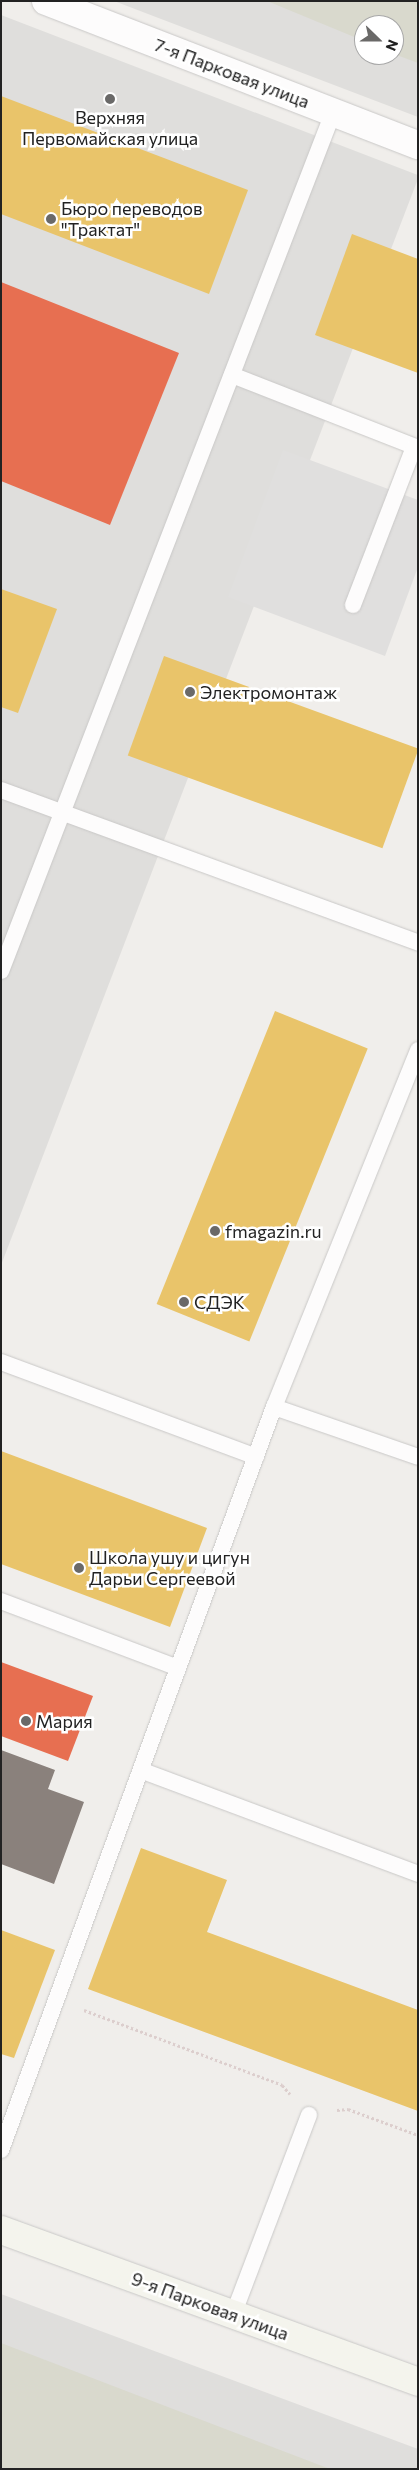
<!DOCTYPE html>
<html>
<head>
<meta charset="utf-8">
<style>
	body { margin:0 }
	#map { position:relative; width:419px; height:2470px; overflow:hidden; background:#f0eeeb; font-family:Commissioner,sans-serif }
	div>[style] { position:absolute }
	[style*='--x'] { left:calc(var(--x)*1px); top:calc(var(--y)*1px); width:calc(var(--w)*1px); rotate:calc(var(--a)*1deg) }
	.residential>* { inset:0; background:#dfdedc; transform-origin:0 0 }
	.construction>* { inset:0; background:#d9d9cd }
	.parking>* { inset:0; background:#e0dfde }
	.homes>* { inset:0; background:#e9c46a; transform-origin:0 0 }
	.shops>* { inset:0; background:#e76f51 }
	.industry>* { inset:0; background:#8a817c }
	.path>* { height:3px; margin-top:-1.5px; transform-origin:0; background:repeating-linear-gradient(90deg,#dccecd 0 2.5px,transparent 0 5px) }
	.roads { filter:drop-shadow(0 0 1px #c9c8c7) drop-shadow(0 0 1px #c9c8c7) }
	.service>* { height:16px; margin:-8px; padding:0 8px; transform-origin:8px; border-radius:8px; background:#fdfcfc }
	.minor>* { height:28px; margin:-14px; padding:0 14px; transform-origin:14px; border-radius:14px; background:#fdfcfc }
	.secondary>* { height:28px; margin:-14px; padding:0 14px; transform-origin:14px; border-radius:14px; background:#f4f4ed }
	.dots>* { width:14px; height:14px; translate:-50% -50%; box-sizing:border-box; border:2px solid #fff; border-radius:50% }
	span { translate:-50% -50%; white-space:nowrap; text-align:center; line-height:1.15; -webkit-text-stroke:5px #fff; paint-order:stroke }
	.street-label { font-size:18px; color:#222 }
	.poi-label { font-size:18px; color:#222 }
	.left { translate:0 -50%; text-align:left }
	.frame { position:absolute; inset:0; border:2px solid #222; pointer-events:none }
	.north { position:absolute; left:354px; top:15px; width:50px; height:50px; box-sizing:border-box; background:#fff; border:1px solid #a7a7a7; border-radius:50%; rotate:112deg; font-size:14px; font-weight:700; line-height:20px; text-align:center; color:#222 }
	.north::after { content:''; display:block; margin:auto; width:18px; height:22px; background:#6a6968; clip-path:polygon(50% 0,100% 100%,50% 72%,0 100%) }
</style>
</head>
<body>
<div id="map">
	<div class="residential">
		<div style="clip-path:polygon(evenodd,114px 1px,418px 1px,418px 117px,114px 1px,364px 25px,394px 25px,394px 55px,364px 55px,364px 25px)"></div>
		<div style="left:1px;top:15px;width:448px;height:2174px;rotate:21deg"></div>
		<div style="clip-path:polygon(1px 2294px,418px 2449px,418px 2469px,1px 2469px)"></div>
	</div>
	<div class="construction">
		<div style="clip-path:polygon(267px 1px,418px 1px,418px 63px,394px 54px,394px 25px,364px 25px,364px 41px)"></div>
		<div style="clip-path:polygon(1px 2343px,330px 2469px,1px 2469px)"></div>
	</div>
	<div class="parking">
		<div style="clip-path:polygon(283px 450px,418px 500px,418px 567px,385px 656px,228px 597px)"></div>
	</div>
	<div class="homes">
		<div style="clip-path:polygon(1px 96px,248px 190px,209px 294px,1px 214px)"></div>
		<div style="clip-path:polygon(352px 234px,418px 259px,418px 373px,315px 335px)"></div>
		<div style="clip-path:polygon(1px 589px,57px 609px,18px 713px,1px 707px)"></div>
		<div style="left:164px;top:656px;width:271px;height:106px;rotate:20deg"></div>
		<div style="left:275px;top:1011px;width:100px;height:316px;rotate:22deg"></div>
		<div style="clip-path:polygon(1px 1451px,207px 1528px,170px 1627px,1px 1564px)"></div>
		<div style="clip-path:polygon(141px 1848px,227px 1880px,207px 1932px,418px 2010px,418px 2111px,88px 1989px)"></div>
		<div style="clip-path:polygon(1px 1930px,55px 1950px,14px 2058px,1px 2054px)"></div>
	</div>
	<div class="shops">
		<div style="clip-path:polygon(1px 282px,179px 353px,110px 525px,1px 481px)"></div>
		<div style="clip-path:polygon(1px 1662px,93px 1696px,68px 1761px,1px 1736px)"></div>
	</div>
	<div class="industry">
		<div style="clip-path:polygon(1px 1750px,55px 1770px,48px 1789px,84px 1802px,54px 1884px,1px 1864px)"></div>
	</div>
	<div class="path">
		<div style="--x:84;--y:2010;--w:212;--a:20.7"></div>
		<div style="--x:282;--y:2085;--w:12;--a:48"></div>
		<div style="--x:337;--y:2110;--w:11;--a:-5"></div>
		<div style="--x:348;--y:2109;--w:75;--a:20.4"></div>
	</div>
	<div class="roads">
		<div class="service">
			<div style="--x:232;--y:375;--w:200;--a:21.4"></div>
			<div style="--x:353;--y:605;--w:169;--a:-68.9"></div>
			<div style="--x:1;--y:790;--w:444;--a:20.1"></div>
			<div style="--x:1;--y:971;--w:920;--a:-68.85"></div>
			<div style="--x:1;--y:1362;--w:272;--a:20.4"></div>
			<div style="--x:274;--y:1407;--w:152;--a:19.1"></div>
			<div style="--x:1;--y:1601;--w:189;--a:20.7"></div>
			<div style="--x:143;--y:1771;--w:294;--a:20.5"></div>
			<div style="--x:1;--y:2150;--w:792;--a:-69.83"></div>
			<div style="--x:274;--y:1407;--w:385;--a:-68"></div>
			<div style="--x:233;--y:2315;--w:214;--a:-69.2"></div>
		</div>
		<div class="minor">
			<div style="--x:46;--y:1;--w:399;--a:21.2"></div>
		</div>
		<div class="secondary">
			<div style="--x:1;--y:2230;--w:444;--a:20"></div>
		</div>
	</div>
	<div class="dots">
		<div style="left:110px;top:99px;background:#6a6968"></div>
		<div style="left:51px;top:219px;background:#6a6968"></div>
		<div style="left:190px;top:692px;background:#6a6968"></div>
		<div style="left:215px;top:1231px;background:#6a6968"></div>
		<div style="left:184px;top:1302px;background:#6a6968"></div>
		<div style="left:79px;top:1568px;background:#6a6968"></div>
		<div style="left:26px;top:1721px;background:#6a6968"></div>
	</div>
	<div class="street-label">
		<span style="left:232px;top:73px;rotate:21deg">7-я Парковая улица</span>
		<span style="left:210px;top:2306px;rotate:20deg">9-я Парковая улица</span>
	</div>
	<div class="poi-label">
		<span style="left:110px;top:128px">Верхняя<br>Первомайская улица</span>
		<span class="left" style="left:61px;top:219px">Бюро переводов<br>"Трактат"</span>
		<span class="left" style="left:200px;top:692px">Электромонтаж</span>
		<span class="left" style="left:225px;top:1231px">fmagazin.ru</span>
		<span class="left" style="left:194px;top:1302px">СДЭК</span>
		<span class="left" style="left:89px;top:1568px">Школа ушу и цигун<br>Дарьи Сергеевой</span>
		<span class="left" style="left:36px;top:1721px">Мария</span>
	</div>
	<div class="frame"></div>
	<div class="north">N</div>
</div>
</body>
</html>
